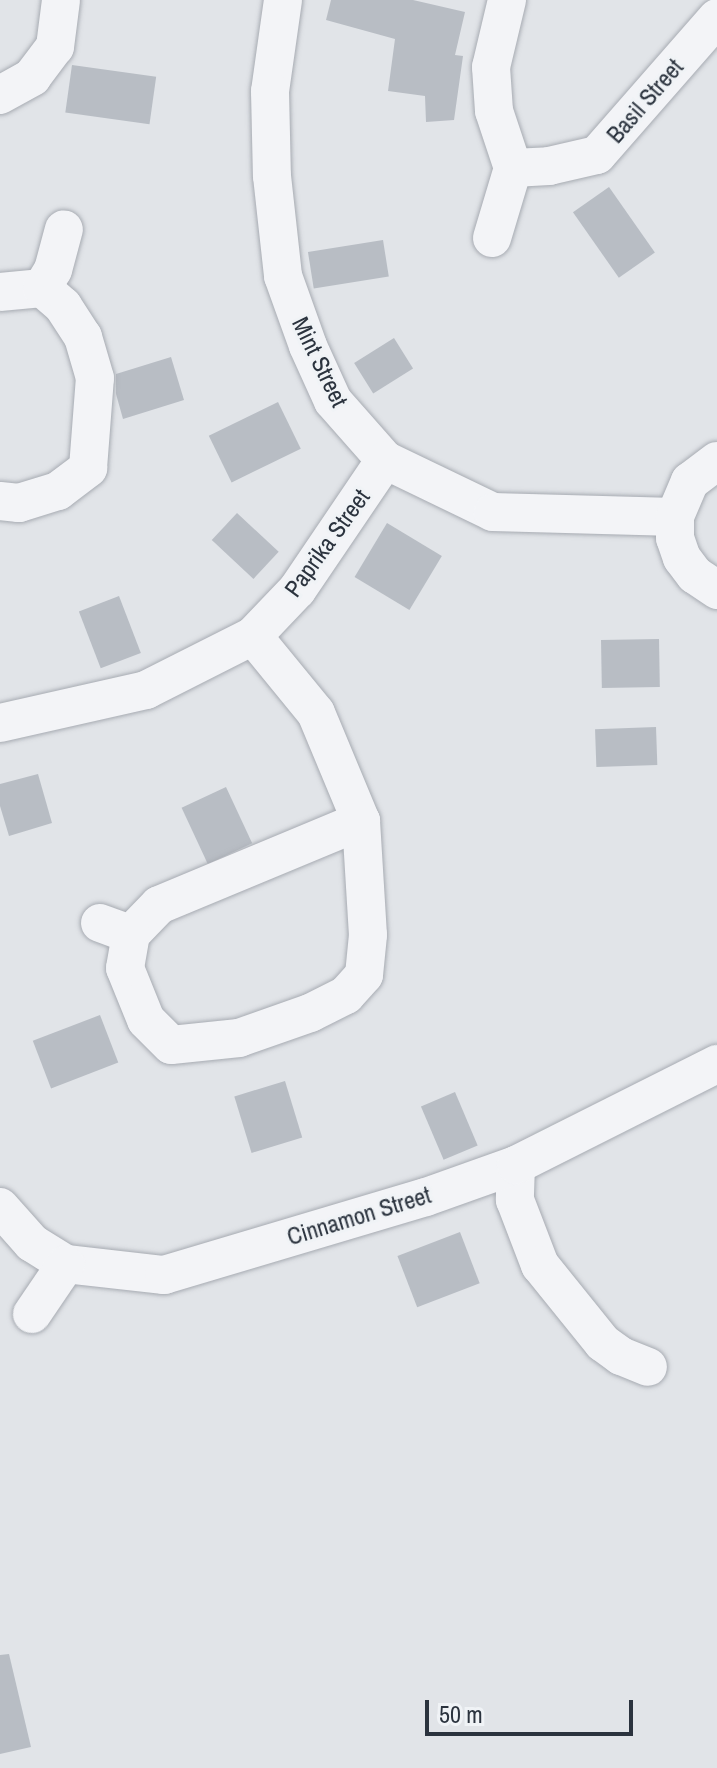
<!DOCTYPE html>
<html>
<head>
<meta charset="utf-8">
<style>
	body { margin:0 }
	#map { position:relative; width:717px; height:1768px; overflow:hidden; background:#e1e4e8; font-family:"Archivo Narrow",sans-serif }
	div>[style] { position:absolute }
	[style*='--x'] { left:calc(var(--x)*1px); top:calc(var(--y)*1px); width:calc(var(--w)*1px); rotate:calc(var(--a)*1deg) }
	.building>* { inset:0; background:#b8bdc4; transform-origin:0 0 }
	.roads { filter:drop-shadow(0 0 2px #a7abb2) drop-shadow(0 0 2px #a7abb2) }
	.minor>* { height:38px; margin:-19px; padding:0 19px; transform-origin:19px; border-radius:19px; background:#f3f4f7 }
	span { translate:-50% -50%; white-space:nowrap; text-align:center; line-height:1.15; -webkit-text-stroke:6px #f0f3f6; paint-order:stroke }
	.street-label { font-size:24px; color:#2b333e }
	.scale { position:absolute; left:425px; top:1700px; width:208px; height:36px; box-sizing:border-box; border:4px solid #2b333e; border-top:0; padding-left:10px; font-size:24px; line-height:28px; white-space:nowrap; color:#2b333e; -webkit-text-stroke:6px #f0f3f6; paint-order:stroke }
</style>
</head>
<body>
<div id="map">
	<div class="building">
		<div style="clip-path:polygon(331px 0,413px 0,465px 12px,455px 55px,463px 56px,454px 120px,426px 122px,425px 96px,388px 91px,395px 39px,326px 20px)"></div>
		<div style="left:72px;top:65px;width:85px;height:48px;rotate:8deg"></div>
		<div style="left:609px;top:187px;width:80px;height:44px;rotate:55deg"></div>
		<div style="left:383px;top:240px;width:37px;height:76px;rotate:81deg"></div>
		<div style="left:394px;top:338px;width:36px;height:47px;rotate:58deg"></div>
		<div style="clip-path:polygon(171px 357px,184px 400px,123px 419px,116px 394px,116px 374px)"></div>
		<div style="left:278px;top:402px;width:52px;height:77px;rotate:64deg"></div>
		<div style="left:237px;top:513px;width:57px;height:37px;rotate:43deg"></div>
		<div style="left:387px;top:523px;width:64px;height:63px;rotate:31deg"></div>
		<div style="left:119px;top:596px;width:61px;height:43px;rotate:69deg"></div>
		<div style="left:659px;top:639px;width:48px;height:58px;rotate:89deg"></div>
		<div style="left:656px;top:727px;width:38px;height:61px;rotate:88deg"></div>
		<div style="clip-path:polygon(38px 774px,52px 823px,9px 836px,0 806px,0 784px)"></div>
		<div style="left:226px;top:787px;width:62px;height:49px;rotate:65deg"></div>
		<div style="left:100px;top:1015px;width:51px;height:72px;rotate:69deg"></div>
		<div style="left:285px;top:1081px;width:59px;height:53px;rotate:73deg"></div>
		<div style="left:455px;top:1092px;width:58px;height:37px;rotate:67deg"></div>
		<div style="left:460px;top:1232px;width:55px;height:67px;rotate:69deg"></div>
		<div style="clip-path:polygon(9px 1654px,31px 1747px,0 1754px,0 1655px)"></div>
	</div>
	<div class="roads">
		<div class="minor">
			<div style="--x:283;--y:0;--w:92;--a:98.1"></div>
			<div style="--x:270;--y:91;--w:85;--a:88.7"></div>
			<div style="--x:272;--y:176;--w:101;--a:83.7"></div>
			<div style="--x:283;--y:276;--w:74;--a:70.3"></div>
			<div style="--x:308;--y:346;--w:60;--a:65.6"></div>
			<div style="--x:333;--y:401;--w:79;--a:48.6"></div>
			<div style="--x:385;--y:460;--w:120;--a:25.7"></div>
			<div style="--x:493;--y:512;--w:182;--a:1.6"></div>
			<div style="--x:507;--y:0;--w:69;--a:103.4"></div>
			<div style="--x:491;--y:67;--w:44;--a:86.1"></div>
			<div style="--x:494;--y:111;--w:60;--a:71.6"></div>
			<div style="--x:0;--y:95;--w:37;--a:-29"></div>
			<div style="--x:32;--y:77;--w:38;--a:-53"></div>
			<div style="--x:55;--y:47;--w:47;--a:-82.7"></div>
			<div style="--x:492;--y:238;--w:73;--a:-73.3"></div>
			<div style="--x:513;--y:168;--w:36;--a:-3"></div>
			<div style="--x:549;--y:166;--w:49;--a:-12.9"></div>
			<div style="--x:597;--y:155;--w:182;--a:-48.8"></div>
			<div style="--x:0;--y:292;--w:42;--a:-5.4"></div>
			<div style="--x:717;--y:461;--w:34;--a:143"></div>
			<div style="--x:690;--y:481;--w:39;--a:113"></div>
			<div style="--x:675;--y:517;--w:21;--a:90"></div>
			<div style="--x:675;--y:538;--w:21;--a:71"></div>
			<div style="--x:682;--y:558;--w:21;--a:53"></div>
			<div style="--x:695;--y:575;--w:27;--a:34"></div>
			<div style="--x:0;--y:501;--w:19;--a:6"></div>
			<div style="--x:19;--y:503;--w:41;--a:-17.1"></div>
			<div style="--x:58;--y:491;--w:38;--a:-37"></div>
			<div style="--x:88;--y:468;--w:90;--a:-85.6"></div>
			<div style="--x:95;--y:378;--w:43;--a:-106.3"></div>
			<div style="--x:83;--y:337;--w:37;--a:-123"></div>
			<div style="--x:63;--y:306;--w:28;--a:-139"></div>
			<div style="--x:42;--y:288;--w:21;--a:-59"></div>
			<div style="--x:53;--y:270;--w:42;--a:-75"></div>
			<div style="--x:253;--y:636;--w:99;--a:50.7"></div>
			<div style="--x:316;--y:713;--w:117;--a:67.4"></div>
			<div style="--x:361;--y:821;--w:114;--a:86.5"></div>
			<div style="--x:368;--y:935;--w:40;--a:95.7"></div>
			<div style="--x:364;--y:975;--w:27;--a:132"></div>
			<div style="--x:346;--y:995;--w:40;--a:153.4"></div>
			<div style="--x:310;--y:1013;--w:75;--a:160.6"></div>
			<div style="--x:239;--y:1038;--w:68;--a:174.1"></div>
			<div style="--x:171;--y:1045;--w:35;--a:-135"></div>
			<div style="--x:146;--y:1020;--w:56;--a:-112"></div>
			<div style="--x:125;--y:968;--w:35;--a:-80"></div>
			<div style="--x:131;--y:934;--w:40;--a:-46"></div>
			<div style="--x:159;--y:905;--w:219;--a:-22.6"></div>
			<div style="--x:0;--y:723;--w:150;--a:-12.7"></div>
			<div style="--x:146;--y:690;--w:120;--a:-26.8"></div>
			<div style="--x:253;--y:636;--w:64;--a:-46.3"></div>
			<div style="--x:297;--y:590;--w:157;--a:-55.9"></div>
			<div style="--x:100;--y:923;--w:33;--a:20"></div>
			<div style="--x:516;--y:1165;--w:35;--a:92"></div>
			<div style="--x:515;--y:1200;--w:70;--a:69"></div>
			<div style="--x:540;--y:1265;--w:100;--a:51.1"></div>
			<div style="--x:603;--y:1343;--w:22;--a:36"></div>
			<div style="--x:621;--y:1356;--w:29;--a:22"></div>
			<div style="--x:0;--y:1207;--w:48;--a:48.4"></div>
			<div style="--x:32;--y:1243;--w:40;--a:32"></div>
			<div style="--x:66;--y:1264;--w:99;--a:6.4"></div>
			<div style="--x:164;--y:1275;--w:273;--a:-16.6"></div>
			<div style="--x:426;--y:1197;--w:96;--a:-19.6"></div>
			<div style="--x:516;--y:1165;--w:225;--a:-26.7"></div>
			<div style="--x:32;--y:1314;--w:60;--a:-55.8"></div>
		</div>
	</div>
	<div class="street-label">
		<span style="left:645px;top:101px;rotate:-49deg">Basil Street</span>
		<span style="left:320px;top:362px;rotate:64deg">Mint Street</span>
		<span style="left:327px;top:543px;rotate:-54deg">Paprika Street</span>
		<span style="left:359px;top:1216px;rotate:-17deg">Cinnamon Street</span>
	</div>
	<div class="scale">50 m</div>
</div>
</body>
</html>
